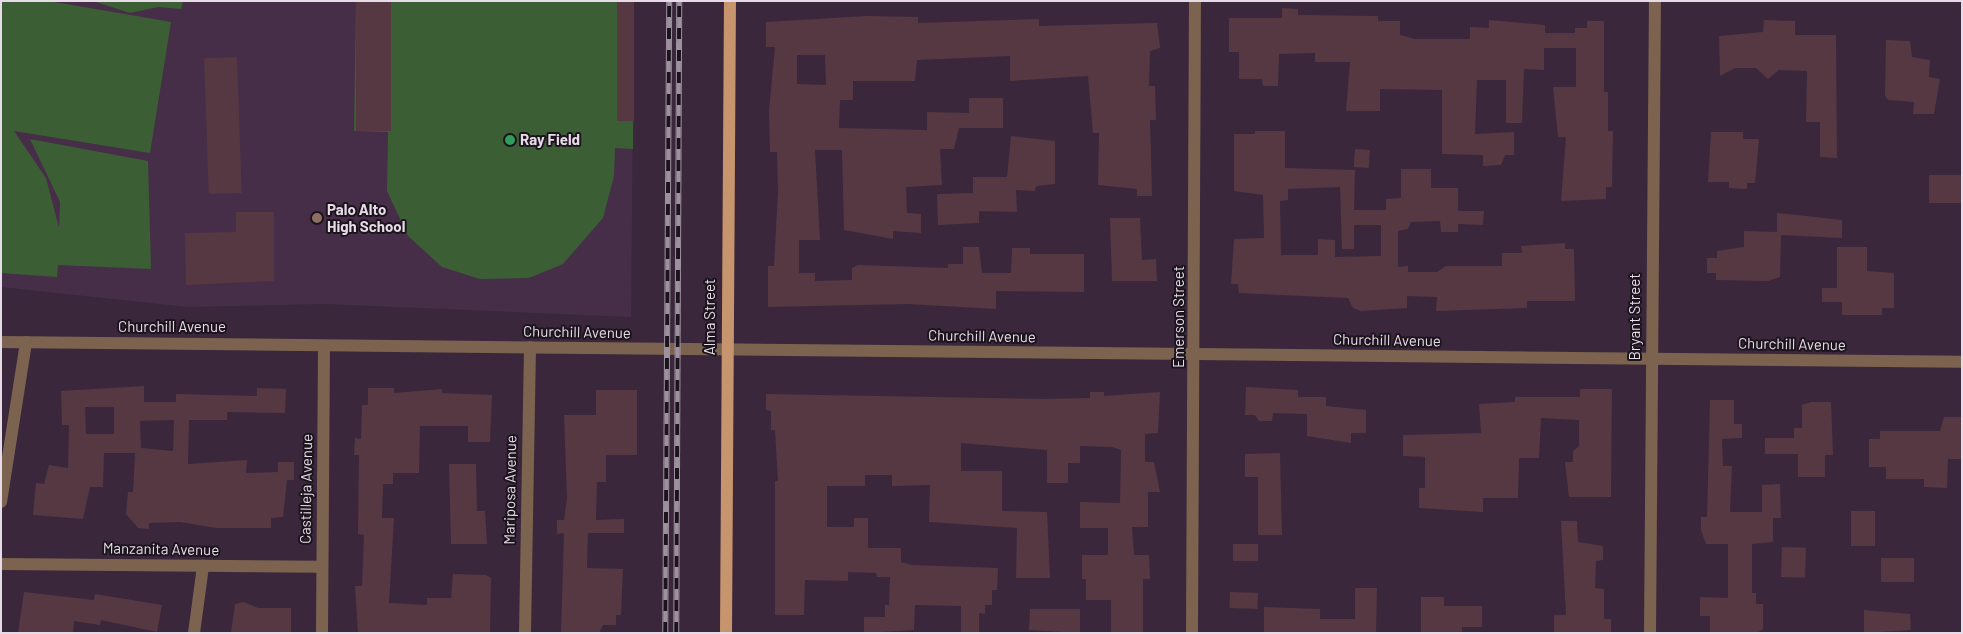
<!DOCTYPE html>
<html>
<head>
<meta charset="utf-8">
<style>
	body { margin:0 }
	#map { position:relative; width:1963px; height:634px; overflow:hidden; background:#3a273c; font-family:Barlow,sans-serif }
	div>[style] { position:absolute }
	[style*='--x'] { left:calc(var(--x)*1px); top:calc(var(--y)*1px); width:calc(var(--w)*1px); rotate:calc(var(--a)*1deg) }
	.built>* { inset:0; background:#462e48 }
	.green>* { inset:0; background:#3c5e35 }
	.building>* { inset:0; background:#563842; transform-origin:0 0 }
	.minor>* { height:12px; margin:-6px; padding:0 6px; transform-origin:6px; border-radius:6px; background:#7c6350 }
	.major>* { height:12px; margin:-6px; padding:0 6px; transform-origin:6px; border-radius:6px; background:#c7956d }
	.rail>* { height:5.5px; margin-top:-2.75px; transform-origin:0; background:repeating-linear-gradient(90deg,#1c141d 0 11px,#9f90a0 0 22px); box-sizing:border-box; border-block:1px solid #9f90a0 }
	.dots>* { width:14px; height:14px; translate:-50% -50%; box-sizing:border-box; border:2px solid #1c141d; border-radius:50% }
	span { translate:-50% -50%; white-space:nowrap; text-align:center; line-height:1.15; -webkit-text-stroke:4px #1c141d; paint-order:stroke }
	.poi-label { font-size:15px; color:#e7dbe8; font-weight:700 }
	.left { translate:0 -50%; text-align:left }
	.street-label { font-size:15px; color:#e7dbe8 }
	.frame { position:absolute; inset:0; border:2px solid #e7dbe8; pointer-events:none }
</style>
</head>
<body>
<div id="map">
	<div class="built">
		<div style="clip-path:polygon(1px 1px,634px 1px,631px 317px,325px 304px,188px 307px,1px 287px)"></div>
	</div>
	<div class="green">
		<div style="clip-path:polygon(1px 1px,49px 1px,171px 22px,150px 153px,14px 131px,46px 178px,59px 228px,60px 202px,30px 139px,148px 161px,151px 269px,58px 265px,57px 277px,1px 273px)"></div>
		<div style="clip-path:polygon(93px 1px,183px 1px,181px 9px,158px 7px,130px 13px)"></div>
		<div style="clip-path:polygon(356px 1px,634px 1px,633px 149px,615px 148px,614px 176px,603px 218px,563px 264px,529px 278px,480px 279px,442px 267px,408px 236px,387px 191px,388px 132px,354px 131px)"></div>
	</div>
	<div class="building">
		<div style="left:356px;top:1px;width:35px;height:130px"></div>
		<div style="left:617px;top:1px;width:17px;height:120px"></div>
		<div style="clip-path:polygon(1282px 8px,1298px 9px,1298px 15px,1378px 16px,1378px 21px,1400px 21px,1400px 35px,1415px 39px,1470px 39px,1470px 27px,1489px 28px,1489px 20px,1545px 25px,1545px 33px,1575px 33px,1575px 28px,1587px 28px,1587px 21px,1604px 21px,1604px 92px,1608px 92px,1608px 131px,1613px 131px,1612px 187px,1606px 187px,1606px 199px,1561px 201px,1566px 137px,1558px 137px,1553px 87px,1576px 87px,1576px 48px,1544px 48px,1544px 70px,1524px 69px,1522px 123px,1506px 123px,1506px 80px,1477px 80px,1475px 134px,1514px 132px,1514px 155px,1505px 155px,1501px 165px,1483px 166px,1483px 155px,1442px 154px,1442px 90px,1380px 89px,1380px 111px,1346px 111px,1350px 62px,1315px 62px,1315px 53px,1279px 54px,1278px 86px,1263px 86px,1262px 79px,1239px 79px,1239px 52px,1229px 52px,1229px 18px,1282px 18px)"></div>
		<div style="clip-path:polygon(evenodd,866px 16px,918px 17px,918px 23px,1039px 19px,1039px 26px,1157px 23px,1160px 48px,1150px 51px,1149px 86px,1155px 86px,1156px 120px,1150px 120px,1152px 196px,1137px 196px,1137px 189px,1098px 185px,1099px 133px,1093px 133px,1088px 76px,1010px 81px,1010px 56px,917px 60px,915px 81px,853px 81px,853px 100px,840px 100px,839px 128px,927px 130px,927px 112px,969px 113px,969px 98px,1003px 98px,1003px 128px,959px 128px,954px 149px,940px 149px,942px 185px,906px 187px,907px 213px,921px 214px,921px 233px,893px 231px,893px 239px,844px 230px,842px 150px,815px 150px,820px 240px,799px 240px,799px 273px,815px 273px,815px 281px,852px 280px,852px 268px,858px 265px,948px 268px,948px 264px,963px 264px,963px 247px,979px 247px,982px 273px,1011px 273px,1012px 248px,1030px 248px,1030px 254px,1084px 254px,1084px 292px,996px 291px,996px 309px,908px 304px,768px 307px,768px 266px,774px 266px,778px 192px,777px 152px,770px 152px,769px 110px,775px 47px,766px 47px,766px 22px,866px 16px,797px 55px,825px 55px,826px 85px,797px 84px,797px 55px)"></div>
		<div style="clip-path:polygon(1764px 20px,1795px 21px,1795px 35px,1836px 35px,1837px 158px,1820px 157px,1820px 122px,1806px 122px,1807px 71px,1779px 70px,1768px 79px,1756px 68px,1735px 68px,1720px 76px,1719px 36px,1763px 32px)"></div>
		<div style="clip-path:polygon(1886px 40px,1910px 41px,1912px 57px,1930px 60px,1929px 77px,1940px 79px,1934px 114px,1913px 114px,1914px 102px,1888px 100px,1885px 96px)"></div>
		<div style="left:237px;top:57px;width:136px;height:33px;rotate:88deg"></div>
		<div style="clip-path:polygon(evenodd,1255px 131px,1285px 131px,1285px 168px,1355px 170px,1354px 210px,1386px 210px,1386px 199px,1401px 198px,1401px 169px,1431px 169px,1431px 188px,1458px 188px,1458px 211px,1484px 211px,1483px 225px,1458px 224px,1458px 232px,1441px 232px,1440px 221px,1411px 222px,1408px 229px,1398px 231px,1398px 267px,1408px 266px,1408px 272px,1437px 272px,1446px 266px,1502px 266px,1502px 253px,1522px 253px,1521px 246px,1565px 243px,1565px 249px,1574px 249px,1575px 301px,1527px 301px,1527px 308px,1436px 311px,1437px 297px,1407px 296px,1407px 308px,1361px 311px,1353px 308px,1348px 298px,1239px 293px,1238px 284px,1231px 284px,1234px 239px,1264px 238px,1263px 195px,1234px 191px,1234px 134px,1255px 134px,1255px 131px,1340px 187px,1342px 249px,1354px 249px,1354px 225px,1381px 225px,1381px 256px,1335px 257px,1335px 240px,1318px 239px,1318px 255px,1281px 255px,1280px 201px,1288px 200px,1288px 189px,1340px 187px)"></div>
		<div style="clip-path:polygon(1711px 132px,1743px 132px,1743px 139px,1759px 139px,1755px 183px,1747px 183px,1747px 189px,1729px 188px,1729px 182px,1708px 182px)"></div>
		<div style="clip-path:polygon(1011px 136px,1055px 141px,1055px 184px,1036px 186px,1035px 191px,1016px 190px,1017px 212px,979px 211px,979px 223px,938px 225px,937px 194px,973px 193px,973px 177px,1007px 177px)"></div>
		<div style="left:1355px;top:149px;width:15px;height:18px;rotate:4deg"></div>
		<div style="left:1929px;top:175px;width:33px;height:28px"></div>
		<div style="clip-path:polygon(236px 212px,274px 212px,274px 281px,186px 285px,185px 233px,236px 232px)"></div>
		<div style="clip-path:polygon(1777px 213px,1842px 220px,1842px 238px,1781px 235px,1780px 277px,1768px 281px,1716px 280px,1716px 273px,1707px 273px,1707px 258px,1717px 258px,1717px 251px,1744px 247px,1744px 231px,1777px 232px)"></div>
		<div style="clip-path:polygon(1110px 218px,1140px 218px,1142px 260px,1156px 259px,1157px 281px,1112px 281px)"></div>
		<div style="clip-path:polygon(1837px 247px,1867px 247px,1867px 271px,1894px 273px,1894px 308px,1882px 308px,1882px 315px,1842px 315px,1842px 302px,1822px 302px,1822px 288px,1837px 288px)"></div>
		<div style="clip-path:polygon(evenodd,144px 386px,144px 402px,176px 402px,176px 394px,257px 396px,257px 388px,286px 389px,285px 413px,227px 412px,227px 420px,189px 420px,188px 464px,247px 460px,246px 473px,278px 472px,278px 462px,294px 462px,294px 480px,287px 480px,283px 517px,271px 518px,271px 528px,216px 528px,180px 522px,149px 523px,149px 529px,138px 528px,126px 514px,128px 492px,133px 492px,135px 453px,104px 453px,103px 487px,90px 487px,83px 519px,33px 515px,36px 483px,44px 484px,49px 465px,68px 468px,69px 425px,62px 425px,61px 391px,144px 386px,85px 407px,114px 407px,114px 434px,86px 434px,85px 407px,144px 386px,174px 420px,173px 451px,141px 448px,140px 421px,174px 420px)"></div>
		<div style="clip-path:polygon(1246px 387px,1298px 390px,1298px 397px,1326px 397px,1326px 406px,1366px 410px,1366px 433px,1351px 433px,1351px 443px,1307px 436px,1307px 414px,1273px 413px,1272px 421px,1259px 421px,1255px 415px,1245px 415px)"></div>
		<div style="clip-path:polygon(368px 388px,394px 388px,394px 393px,442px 389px,442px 393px,492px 395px,490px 442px,468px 442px,468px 426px,420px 426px,419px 473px,393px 473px,393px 484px,383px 484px,382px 518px,394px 518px,389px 603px,427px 605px,427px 598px,451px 598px,453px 574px,486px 575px,491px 578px,490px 633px,358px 633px,355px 586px,362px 586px,364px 535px,358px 534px,359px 455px,354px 455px,355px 438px,361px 439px,362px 405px,368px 405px)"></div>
		<div style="clip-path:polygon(1580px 389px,1612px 389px,1611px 497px,1569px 497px,1565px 462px,1573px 462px,1573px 451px,1579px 446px,1579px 420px,1541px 418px,1539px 458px,1519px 458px,1518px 498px,1483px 498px,1483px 512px,1419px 508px,1419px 488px,1425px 488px,1425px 457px,1403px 456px,1403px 435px,1481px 433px,1479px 404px,1515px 402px,1515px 397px,1580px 397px)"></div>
		<div style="clip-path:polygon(596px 390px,637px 390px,637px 455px,606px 455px,606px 482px,597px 482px,596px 520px,624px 519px,624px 533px,588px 533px,587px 568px,623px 569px,621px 615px,616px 615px,616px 625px,603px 625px,599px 633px,561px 633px,564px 533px,557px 534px,557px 520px,564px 520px,567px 498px,564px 415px,596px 415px)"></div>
		<div style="clip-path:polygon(1090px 392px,1104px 392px,1104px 396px,1160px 392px,1158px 433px,1145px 434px,1145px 462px,1154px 462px,1160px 492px,1148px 492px,1148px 527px,1132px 527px,1134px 555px,1149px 555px,1150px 579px,1143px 579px,1143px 633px,1111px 633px,1111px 600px,1086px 600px,1086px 579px,1082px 579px,1082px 555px,1108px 555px,1108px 528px,1080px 528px,1080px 502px,1120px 503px,1121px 450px,1112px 447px,1080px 446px,1080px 463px,1068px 463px,1068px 483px,1047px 483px,1047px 450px,961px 443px,961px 471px,1002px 471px,1002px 511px,1047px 512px,1050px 578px,1016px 578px,1017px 528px,929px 522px,930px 485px,892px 486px,892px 475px,865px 475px,865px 486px,827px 486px,827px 527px,854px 527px,854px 518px,868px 518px,868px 548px,901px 548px,901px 562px,912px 565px,998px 568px,997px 590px,992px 590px,992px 605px,985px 605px,985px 614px,979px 613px,979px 633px,961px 633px,961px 606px,915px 605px,914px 630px,864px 633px,864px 617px,885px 617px,885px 605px,889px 605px,890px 577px,877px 577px,876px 573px,848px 572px,848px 581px,805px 580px,804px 615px,775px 615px,775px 481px,778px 481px,775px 430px,771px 430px,771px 411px,766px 410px,766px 394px,1041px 399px,1090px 398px)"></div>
		<div style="clip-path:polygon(1710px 400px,1734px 400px,1734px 424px,1742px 424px,1742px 438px,1722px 439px,1723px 466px,1732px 466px,1730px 512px,1762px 512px,1762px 485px,1780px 484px,1781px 518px,1773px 518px,1773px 542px,1752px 544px,1752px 593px,1756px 593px,1756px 604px,1763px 604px,1763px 629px,1757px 633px,1710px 633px,1710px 616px,1700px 616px,1700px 597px,1728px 598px,1728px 544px,1706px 544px,1701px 530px,1701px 517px,1707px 517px)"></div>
		<div style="clip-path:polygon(1811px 402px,1831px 402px,1833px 455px,1825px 455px,1825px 477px,1798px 477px,1798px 454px,1765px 454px,1765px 438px,1794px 438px,1794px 428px,1802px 428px,1802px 405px)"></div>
		<div style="clip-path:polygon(1944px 417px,1962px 417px,1962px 459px,1948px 459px,1947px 488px,1924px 487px,1924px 479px,1886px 479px,1886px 467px,1869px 467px,1869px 439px,1880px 439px,1880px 431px,1940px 431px)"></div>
		<div style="clip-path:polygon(1280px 453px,1282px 535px,1258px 535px,1258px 477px,1245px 477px,1245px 454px)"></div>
		<div style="clip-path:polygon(449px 464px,476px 464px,477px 511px,485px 511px,487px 544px,451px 544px)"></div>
		<div style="left:1851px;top:511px;width:24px;height:35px"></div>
		<div style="clip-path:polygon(1561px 521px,1577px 521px,1578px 542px,1603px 546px,1603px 560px,1596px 561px,1595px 588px,1604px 589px,1604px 619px,1611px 619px,1611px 633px,1554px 633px,1554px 615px,1566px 615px)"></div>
		<div style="left:1233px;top:544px;width:25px;height:17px"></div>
		<div style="left:1782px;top:547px;width:24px;height:30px;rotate:2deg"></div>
		<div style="left:1881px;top:558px;width:33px;height:24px"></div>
		<div style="clip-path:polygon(1355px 588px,1377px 588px,1376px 633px,1264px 633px,1264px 607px,1320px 609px,1320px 619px,1355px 619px)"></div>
		<div style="clip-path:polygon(24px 592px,94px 600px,95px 594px,162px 605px,157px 632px,101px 620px,100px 625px,74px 621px,73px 633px,18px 633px)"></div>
		<div style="left:1230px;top:592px;width:28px;height:16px;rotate:2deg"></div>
		<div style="clip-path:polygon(1421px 597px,1444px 597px,1444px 606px,1482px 606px,1482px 627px,1462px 627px,1462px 633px,1421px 633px)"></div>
		<div style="clip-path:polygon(244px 602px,258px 608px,291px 608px,291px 633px,231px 633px,235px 604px)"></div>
		<div style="clip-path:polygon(1030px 609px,1080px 609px,1080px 633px,1029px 630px)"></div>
		<div style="clip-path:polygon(1864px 610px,1910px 614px,1911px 630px,1864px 633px)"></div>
	</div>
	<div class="minor">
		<div style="--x:1;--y:342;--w:1961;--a:0.58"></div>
		<div style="--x:1;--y:502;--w:162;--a:-81.1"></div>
		<div style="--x:1;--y:564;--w:320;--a:0.5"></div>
		<div style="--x:194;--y:633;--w:68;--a:-82.3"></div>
		<div style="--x:322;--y:633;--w:287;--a:-89.6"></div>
		<div style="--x:525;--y:633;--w:286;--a:-89"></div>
		<div style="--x:1192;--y:633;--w:632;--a:-89.73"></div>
		<div style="--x:1650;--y:633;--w:632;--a:-89.55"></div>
	</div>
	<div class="major">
		<div style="--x:726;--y:633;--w:632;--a:-89.64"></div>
	</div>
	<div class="rail">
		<div style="--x:665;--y:633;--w:632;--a:-89.64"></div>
		<div style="--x:676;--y:633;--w:632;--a:-89.73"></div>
	</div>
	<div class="dots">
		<div style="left:510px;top:140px;background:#2e9e5b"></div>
		<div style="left:317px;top:218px;background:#8d6e63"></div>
	</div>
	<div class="poi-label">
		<span class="left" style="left:520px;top:140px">Ray Field</span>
		<span class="left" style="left:327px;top:218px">Palo Alto<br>High School</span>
	</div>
	<div class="street-label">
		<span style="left:710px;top:317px;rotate:-90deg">Alma Street</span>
		<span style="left:1179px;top:317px;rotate:-90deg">Emerson Street</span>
		<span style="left:1635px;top:317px;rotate:-90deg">Bryant Street</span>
		<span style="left:172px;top:327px">Churchill Avenue</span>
		<span style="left:577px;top:332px;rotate:1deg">Churchill Avenue</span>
		<span style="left:982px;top:336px;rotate:1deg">Churchill Avenue</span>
		<span style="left:1387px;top:340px;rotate:1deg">Churchill Avenue</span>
		<span style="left:1792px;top:344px;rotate:1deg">Churchill Avenue</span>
		<span style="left:306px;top:489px;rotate:-89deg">Castilleja Avenue</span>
		<span style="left:510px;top:490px;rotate:-89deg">Mariposa Avenue</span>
		<span style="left:161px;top:549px;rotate:1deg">Manzanita Avenue</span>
	</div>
	<div class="frame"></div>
</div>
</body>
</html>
